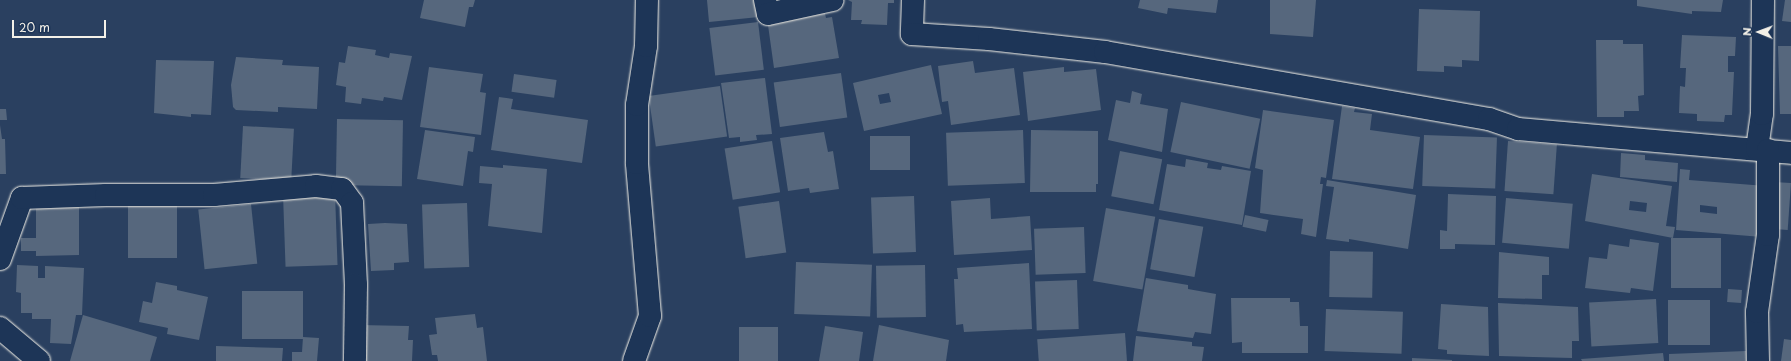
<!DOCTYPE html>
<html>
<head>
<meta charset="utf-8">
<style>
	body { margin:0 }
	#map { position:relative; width:1791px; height:361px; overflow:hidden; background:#2a4060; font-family:"Playpen Sans",sans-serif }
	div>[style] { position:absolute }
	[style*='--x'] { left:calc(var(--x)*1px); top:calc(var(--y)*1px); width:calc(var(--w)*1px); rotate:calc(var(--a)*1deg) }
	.building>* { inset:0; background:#56677d; transform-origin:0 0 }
	.roads { filter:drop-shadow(0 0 1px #f4f1e8) drop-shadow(0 0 1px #f4f1e8) }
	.minor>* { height:22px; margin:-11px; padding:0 11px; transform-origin:11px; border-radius:11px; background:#1d3557 }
	.tertiary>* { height:22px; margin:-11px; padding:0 11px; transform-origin:11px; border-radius:11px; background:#1d3557 }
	span { translate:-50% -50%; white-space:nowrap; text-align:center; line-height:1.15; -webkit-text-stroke:3.5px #1d3557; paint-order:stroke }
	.north { position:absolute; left:1739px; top:12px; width:40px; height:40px; -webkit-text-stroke:3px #1d3557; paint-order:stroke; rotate:271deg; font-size:11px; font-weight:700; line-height:16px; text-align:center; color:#f4f1e8 }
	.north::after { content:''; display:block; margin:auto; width:14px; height:18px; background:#f4f1e8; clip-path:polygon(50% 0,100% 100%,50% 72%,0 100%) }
	.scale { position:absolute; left:12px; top:20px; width:94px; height:18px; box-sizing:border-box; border:2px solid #f4f1e8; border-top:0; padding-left:5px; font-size:12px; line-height:14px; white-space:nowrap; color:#f4f1e8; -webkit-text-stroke:3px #1d3557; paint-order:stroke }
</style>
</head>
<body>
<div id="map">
	<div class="building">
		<div style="clip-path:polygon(424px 0,475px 0,473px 7px,469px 7px,465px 27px,420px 18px)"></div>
		<div style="clip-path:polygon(707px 0,758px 0,759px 17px,709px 22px)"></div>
		<div style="clip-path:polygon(848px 0,894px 0,894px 3px,888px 3px,887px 25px,861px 24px,862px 20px,851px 20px,852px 2px)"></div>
		<div style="clip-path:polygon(1140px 0,1218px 0,1216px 13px,1168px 8px,1167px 14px,1138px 8px)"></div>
		<div style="clip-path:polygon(1270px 0,1316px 0,1313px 37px,1270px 34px)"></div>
		<div style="clip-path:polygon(1637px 0,1723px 0,1721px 12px,1692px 11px,1692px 14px,1637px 6px)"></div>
		<div style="clip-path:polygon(1785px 0,1791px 0,1791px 22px,1782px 21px)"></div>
		<div style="clip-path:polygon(824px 9px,826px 18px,832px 17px,839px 58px,774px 68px,767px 18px)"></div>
		<div style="clip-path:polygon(1419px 9px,1480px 11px,1479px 61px,1462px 60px,1462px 67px,1444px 66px,1444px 72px,1417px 71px)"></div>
		<div style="left:758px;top:22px;width:48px;height:49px;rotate:83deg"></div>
		<div style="clip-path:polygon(1682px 35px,1736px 37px,1735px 56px,1728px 56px,1728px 72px,1734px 72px,1732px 115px,1725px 115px,1724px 122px,1697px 121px,1697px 114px,1679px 113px,1680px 86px,1685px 87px,1686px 68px,1680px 68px)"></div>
		<div style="clip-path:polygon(1596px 40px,1623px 40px,1623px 44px,1643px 44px,1644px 95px,1638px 96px,1639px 111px,1624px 111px,1624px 117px,1597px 117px)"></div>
		<div style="clip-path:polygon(348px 46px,376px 50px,375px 55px,389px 58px,390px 53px,412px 56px,402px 100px,384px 97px,383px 101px,362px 98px,361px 104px,345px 102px,346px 87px,336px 85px,339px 62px,345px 63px)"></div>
		<div style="clip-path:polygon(1778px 46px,1791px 46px,1791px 114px,1780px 114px)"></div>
		<div style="clip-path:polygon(236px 57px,283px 60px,282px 65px,319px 67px,317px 109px,278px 107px,278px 112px,236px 110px,233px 107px,231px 85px)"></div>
		<div style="clip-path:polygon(156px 60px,214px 61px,211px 115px,191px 114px,191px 117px,154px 113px)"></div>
		<div style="clip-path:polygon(973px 61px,975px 73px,1014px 68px,1020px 115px,951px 125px,948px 101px,942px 102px,938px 66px)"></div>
		<div style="clip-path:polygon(evenodd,931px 65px,942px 114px,864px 131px,853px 83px,931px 65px,889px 93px,891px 102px,880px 104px,878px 95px,889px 93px)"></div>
		<div style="clip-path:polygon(429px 67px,483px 74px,480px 92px,486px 93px,481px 135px,420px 127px)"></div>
		<div style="clip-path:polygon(1064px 67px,1064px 72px,1096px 69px,1101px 110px,1028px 121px,1023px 72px)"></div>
		<div style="left:841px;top:73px;width:45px;height:68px;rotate:82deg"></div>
		<div style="left:514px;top:74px;width:43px;height:18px;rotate:8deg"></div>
		<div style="clip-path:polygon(765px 78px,772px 134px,756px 135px,757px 140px,740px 142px,740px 137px,729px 138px,721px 83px)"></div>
		<div style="left:720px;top:86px;width:51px;height:72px;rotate:82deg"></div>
		<div style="clip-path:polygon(1132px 91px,1142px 94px,1140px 104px,1168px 109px,1162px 152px,1108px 140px,1116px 100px,1130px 103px)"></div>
		<div style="clip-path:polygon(499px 97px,513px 99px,511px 109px,588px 120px,582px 163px,491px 150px)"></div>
		<div style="left:1181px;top:102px;width:81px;height:51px;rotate:12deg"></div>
		<div style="clip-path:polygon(1342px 106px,1355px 108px,1354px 112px,1372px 114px,1370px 130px,1420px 137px,1413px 189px,1332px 179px)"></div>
		<div style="clip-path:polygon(0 109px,6px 109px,7px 120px,0 120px)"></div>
		<div style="clip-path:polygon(1263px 110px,1334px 120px,1326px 178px,1321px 177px,1320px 184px,1323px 184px,1316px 237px,1301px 234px,1303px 219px,1260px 213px,1263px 170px,1255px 168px)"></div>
		<div style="left:337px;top:119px;width:66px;height:66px;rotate:1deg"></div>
		<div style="clip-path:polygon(0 125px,2px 139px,5px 139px,6px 174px,0 174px)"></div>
		<div style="left:243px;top:126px;width:51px;height:52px;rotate:3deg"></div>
		<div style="clip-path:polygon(425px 130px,475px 137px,473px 152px,468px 151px,463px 186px,417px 179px)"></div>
		<div style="left:1023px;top:130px;width:53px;height:77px;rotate:88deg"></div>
		<div style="clip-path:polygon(1031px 130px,1098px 131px,1098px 184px,1096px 184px,1096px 192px,1030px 192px)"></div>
		<div style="clip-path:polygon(824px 132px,828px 152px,833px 151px,839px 189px,810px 193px,809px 188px,788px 191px,780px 138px)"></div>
		<div style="left:1424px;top:135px;width:73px;height:51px;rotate:2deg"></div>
		<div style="left:870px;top:136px;width:40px;height:34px"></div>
		<div style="left:772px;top:141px;width:52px;height:48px;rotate:81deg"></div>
		<div style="left:1508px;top:141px;width:49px;height:50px;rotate:4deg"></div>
		<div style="left:1120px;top:151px;width:43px;height:46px;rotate:11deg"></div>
		<div style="clip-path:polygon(1621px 153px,1645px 155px,1645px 160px,1678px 163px,1677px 182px,1620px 177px)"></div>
		<div style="clip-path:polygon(1186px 159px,1208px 163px,1207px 168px,1221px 170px,1222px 166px,1251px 171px,1242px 225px,1159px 210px,1167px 164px,1185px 167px)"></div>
		<div style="clip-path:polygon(503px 165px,547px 169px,542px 233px,488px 226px,492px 184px,479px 183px,480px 166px,503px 168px)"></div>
		<div style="clip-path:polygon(evenodd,1680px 169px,1690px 170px,1689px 180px,1766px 186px,1762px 237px,1676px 230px,1680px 169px,1700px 205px,1717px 207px,1717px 214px,1700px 212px,1700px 205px)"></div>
		<div style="clip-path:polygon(evenodd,1592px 174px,1672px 186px,1666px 226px,1675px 227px,1673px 238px,1585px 221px,1592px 174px,1630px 201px,1647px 203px,1646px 212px,1629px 210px,1630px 201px)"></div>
		<div style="clip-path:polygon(1327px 180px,1416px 195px,1408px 249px,1349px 239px,1349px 242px,1326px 239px,1334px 187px,1326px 186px)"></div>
		<div style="left:1776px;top:182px;width:15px;height:47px;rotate:4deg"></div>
		<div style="left:335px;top:193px;width:72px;height:52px;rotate:88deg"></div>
		<div style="clip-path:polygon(1448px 194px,1496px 196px,1495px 245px,1455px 244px,1455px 249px,1440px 249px,1440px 230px,1447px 231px)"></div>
		<div style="left:914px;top:196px;width:56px;height:43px;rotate:88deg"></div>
		<div style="clip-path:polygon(990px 198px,991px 219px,1030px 216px,1032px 250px,954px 255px,951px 201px)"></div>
		<div style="left:1506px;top:198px;width:67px;height:45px;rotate:5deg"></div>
		<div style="left:779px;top:201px;width:52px;height:41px;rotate:82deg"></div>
		<div style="left:467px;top:203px;width:64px;height:45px;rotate:88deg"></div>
		<div style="left:177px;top:204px;width:54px;height:49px;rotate:90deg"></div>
		<div style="left:251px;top:204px;width:60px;height:53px;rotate:84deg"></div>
		<div style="clip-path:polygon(36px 205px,79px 205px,79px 255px,36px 256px,36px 251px,21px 251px,21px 238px,36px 238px)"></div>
		<div style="left:1106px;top:208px;width:50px;height:74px;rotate:10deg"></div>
		<div style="left:1245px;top:215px;width:24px;height:12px;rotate:12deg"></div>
		<div style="left:1159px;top:219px;width:45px;height:51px;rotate:10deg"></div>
		<div style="clip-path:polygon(385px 223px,407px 224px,409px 262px,394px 263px,394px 270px,371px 271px,368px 224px)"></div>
		<div style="left:1084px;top:227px;width:46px;height:50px;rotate:88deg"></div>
		<div style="left:1721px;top:238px;width:50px;height:50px;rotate:90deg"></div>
		<div style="clip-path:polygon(1630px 239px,1659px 243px,1653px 291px,1631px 288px,1630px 293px,1585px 288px,1589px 257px,1607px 259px,1609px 244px,1629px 247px)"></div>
		<div style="left:1330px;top:251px;width:43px;height:46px;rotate:1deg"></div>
		<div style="clip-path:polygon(1499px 252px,1549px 257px,1549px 275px,1542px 275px,1542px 299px,1498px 298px)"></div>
		<div style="left:796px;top:262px;width:76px;height:52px;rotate:2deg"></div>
		<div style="clip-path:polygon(1029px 263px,1032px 329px,964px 332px,963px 324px,956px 325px,954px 279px,958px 279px,957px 268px)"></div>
		<div style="clip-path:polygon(17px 265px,38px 266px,38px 278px,45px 278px,45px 266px,84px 268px,82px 315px,76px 315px,71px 344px,50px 343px,51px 319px,32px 319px,32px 313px,21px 313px,21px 293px,16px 292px)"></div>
		<div style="left:925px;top:265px;width:52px;height:49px;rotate:89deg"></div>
		<div style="clip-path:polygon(1146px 278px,1188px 285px,1188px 289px,1216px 294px,1211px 334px,1195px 332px,1193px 338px,1137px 331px)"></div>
		<div style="left:1077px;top:280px;width:49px;height:42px;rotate:88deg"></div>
		<div style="clip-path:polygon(156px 282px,177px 286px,177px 290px,208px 297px,199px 340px,167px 334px,168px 328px,139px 322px,143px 301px,152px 303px)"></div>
		<div style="left:1728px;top:289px;width:14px;height:13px;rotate:4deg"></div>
		<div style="left:242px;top:291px;width:61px;height:48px"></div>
		<div style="clip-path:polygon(1231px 298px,1290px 298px,1290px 302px,1299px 302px,1300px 326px,1308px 326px,1308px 353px,1242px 353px,1242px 342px,1232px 343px)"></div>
		<div style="left:1656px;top:299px;width:44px;height:67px;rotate:87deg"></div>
		<div style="left:1668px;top:300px;width:42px;height:45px"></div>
		<div style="clip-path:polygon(1498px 303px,1578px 307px,1579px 341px,1572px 341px,1572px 358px,1499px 356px)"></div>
		<div style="clip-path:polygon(1441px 304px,1488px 307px,1489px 356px,1447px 354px,1447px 350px,1438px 349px)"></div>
		<div style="left:1326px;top:309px;width:77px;height:42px;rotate:2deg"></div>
		<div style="clip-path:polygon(475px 314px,477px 328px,483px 327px,487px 361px,438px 361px,437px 355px,432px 355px,429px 335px,437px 334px,435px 318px)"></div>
		<div style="clip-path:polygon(83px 315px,157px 337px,150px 361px,70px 361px)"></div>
		<div style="clip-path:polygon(359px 325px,409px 326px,408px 340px,413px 340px,412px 361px,358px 361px)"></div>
		<div style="clip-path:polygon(879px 325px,949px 340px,946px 361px,873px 361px)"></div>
		<div style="clip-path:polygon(825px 326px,863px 332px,859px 361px,819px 361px)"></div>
		<div style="left:739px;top:327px;width:39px;height:34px"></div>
		<div style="left:1125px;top:333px;width:28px;height:88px;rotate:86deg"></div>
		<div style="clip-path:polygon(1136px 336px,1192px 342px,1192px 346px,1204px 347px,1202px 361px,1133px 361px)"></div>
		<div style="clip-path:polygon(303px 337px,319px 338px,317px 361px,292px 361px,292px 352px,302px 352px)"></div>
		<div style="clip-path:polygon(1784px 339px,1791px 340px,1791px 361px,1781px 361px)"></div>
		<div style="clip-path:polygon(216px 346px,283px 348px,282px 361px,216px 361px)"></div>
		<div style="clip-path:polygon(1746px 351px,1746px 361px,1669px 361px,1669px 354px)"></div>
		<div style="clip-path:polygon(1663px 353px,1664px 361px,1582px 361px,1581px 359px)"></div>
		<div style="clip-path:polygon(1412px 358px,1452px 360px,1452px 361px,1412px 361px)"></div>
	</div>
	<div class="roads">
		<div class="minor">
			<div style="--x:765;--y:0;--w:14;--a:78"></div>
			<div style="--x:768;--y:14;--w:66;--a:-12.3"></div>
			<div style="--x:913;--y:0;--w:34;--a:92"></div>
			<div style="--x:912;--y:34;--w:77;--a:3.7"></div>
			<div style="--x:989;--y:39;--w:117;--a:6.4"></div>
			<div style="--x:1105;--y:52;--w:390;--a:9.9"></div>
			<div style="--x:1489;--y:119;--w:31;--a:19"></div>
			<div style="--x:1518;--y:129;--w:274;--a:5"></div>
			<div style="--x:1757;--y:149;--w:35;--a:-82"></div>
			<div style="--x:1762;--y:114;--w:114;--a:-89.5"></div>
			<div style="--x:0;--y:259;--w:65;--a:-70.2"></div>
			<div style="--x:22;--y:198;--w:84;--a:-2"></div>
			<div style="--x:106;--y:195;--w:108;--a:0"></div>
			<div style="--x:214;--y:195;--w:102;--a:-5"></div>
			<div style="--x:316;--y:186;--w:26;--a:7"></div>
			<div style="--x:342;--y:189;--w:17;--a:54"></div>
			<div style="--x:352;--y:203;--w:82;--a:87.2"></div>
			<div style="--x:356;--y:285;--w:76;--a:90.8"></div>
			<div style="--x:634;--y:361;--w:48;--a:-70.4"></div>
			<div style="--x:650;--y:316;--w:154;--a:-94.9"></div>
			<div style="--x:637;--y:163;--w:58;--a:-90"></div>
			<div style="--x:637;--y:105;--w:60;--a:-81.3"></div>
			<div style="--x:646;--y:46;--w:46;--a:-88.8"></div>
			<div style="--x:1758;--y:361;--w:49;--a:-91.2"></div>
			<div style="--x:1757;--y:312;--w:78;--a:-81.9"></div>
			<div style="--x:1768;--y:235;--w:85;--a:-90"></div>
		</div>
		<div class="tertiary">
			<div style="--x:0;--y:328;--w:51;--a:40.2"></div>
		</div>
	</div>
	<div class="north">N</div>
	<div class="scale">20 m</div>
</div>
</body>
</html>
